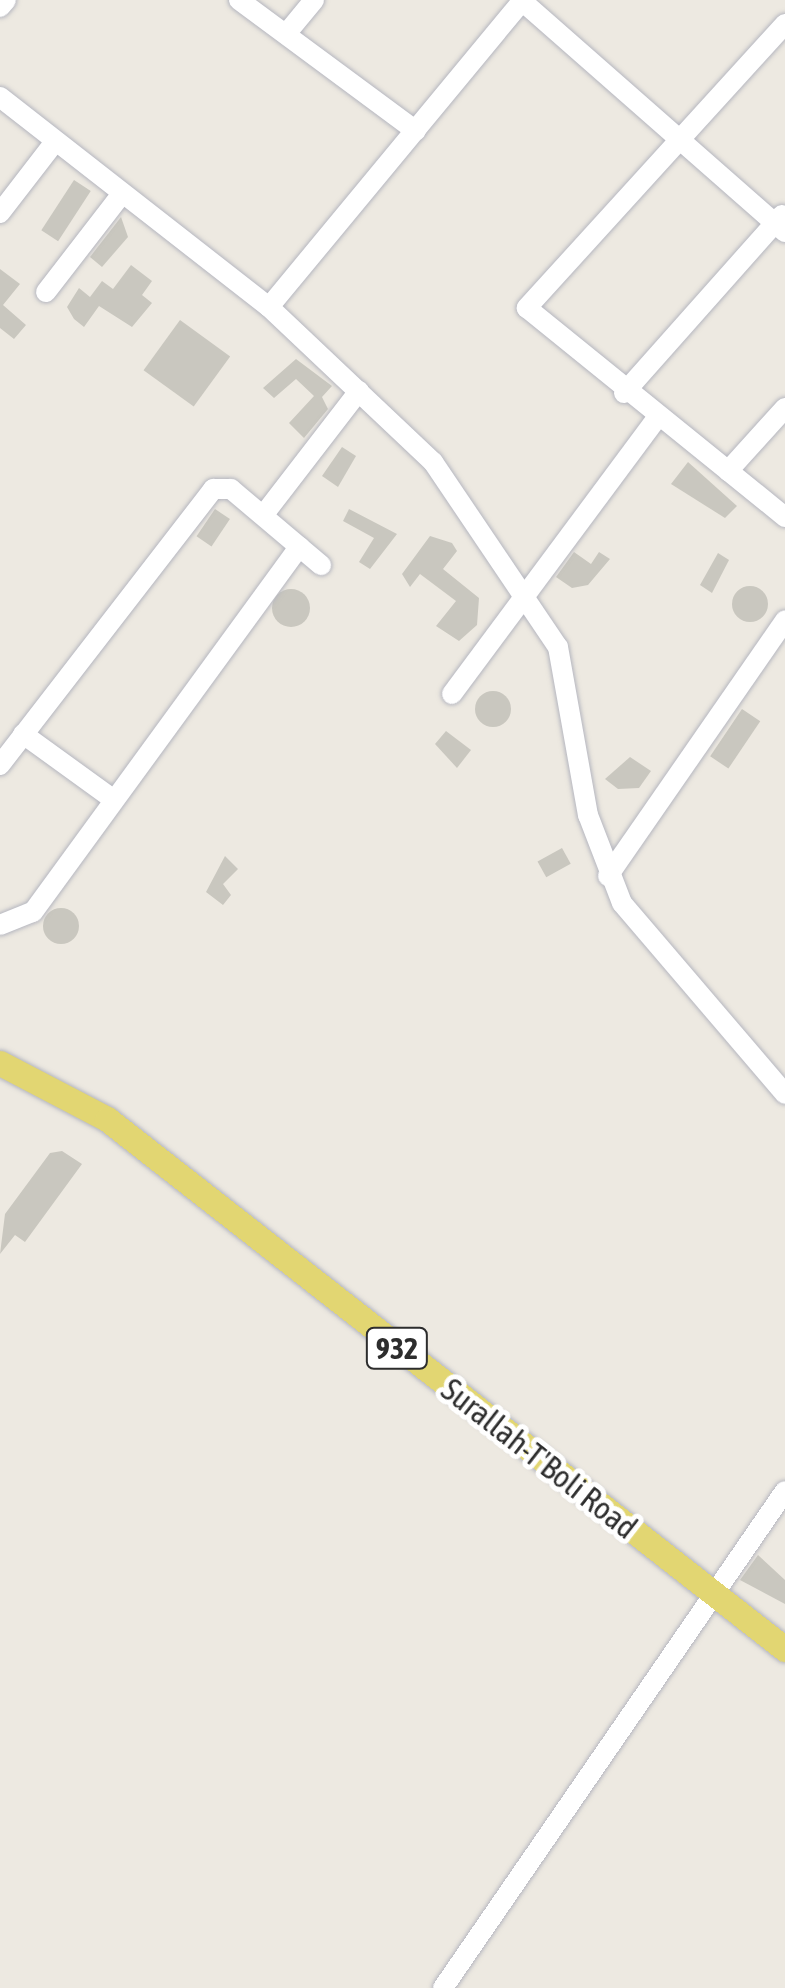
<!DOCTYPE html>
<html>
<head>
<meta charset="utf-8">
<style>
	body { margin:0 }
	#map { position:relative; width:785px; height:1988px; overflow:hidden; background:#ede9e1; font-family:"Asap Condensed",sans-serif }
	div>[style] { position:absolute }
	[style*='--x'] { left:calc(var(--x)*1px); top:calc(var(--y)*1px); width:calc(var(--w)*1px); rotate:calc(var(--a)*1deg) }
	.building>* { inset:0; background:#c9c7bf; transform-origin:0 0 }
	.round { border-radius:50% }
	.roads { filter:drop-shadow(0 0 2px #b5b6bf) drop-shadow(0 0 2px #b5b6bf) }
	.minor>* { height:20px; margin:-10px; padding:0 10px; transform-origin:10px; border-radius:10px; background:#fff }
	.major>* { height:25px; margin:-12.5px; padding:0 12.5px; transform-origin:12.5px; border-radius:12.5px; background:#e2d672 }
	span { translate:-50% -50%; white-space:nowrap; text-align:center; line-height:1.15; -webkit-text-stroke:10px #fff; paint-order:stroke }
	.shield-label span { padding:2px 8px; background:#fff; border:2px solid; border-radius:8px; -webkit-text-stroke-width:0 }
	.shield-label { font-size:30px; color:#2d2d2d; font-weight:700 }
	.street-label { font-size:32px; color:#2d2d2d }
</style>
</head>
<body>
<div id="map">
	<div class="building">
		<div style="left:74px;top:180px;width:20px;height:60px;rotate:33deg"></div>
		<div style="clip-path:polygon(121px 217px,128px 237px,102px 267px,90px 257px)"></div>
		<div style="clip-path:polygon(131px 265px,152px 281px,142px 295px,152px 303px,132px 327px,99px 306px,84px 327px,74px 319px,67px 307px,79px 288px,90px 297px,102px 281px,113px 289px)"></div>
		<div style="clip-path:polygon(0 269px,20px 284px,3px 305px,26px 325px,14px 339px,0 328px)"></div>
		<div style="left:180px;top:320px;width:62px;height:62px;rotate:36deg"></div>
		<div style="clip-path:polygon(296px 359px,332px 386px,322px 397px,328px 409px,304px 438px,289px 423px,314px 396px,296px 379px,274px 398px,263px 388px)"></div>
		<div style="clip-path:polygon(342px 447px,356px 456px,338px 487px,322px 476px)"></div>
		<div style="clip-path:polygon(688px 462px,737px 506px,725px 518px,671px 484px)"></div>
		<div style="left:215px;top:509px;width:18px;height:33px;rotate:34deg"></div>
		<div style="clip-path:polygon(349px 509px,397px 534px,370px 569px,359px 562px,374px 538px,343px 521px)"></div>
		<div style="clip-path:polygon(430px 536px,452px 543px,457px 551px,443px 569px,479px 598px,477px 625px,459px 641px,436px 626px,456px 601px,420px 574px,410px 587px,402px 574px)"></div>
		<div style="clip-path:polygon(574px 552px,591px 564px,599px 552px,610px 559px,588px 585px,572px 588px,556px 577px)"></div>
		<div style="clip-path:polygon(718px 553px,729px 560px,712px 593px,700px 585px)"></div>
		<div class="round" style="left:732px;top:586px;width:36px;height:36px"></div>
		<div class="round" style="left:272px;top:589px;width:38px;height:38px"></div>
		<div class="round" style="left:475px;top:691px;width:36px;height:36px"></div>
		<div style="left:742px;top:709px;width:22px;height:57px;rotate:34deg"></div>
		<div style="clip-path:polygon(446px 731px,471px 750px,457px 768px,435px 744px)"></div>
		<div style="clip-path:polygon(630px 757px,651px 771px,639px 788px,618px 789px,605px 779px)"></div>
		<div style="left:562px;top:848px;width:18px;height:28px;rotate:61deg"></div>
		<div style="clip-path:polygon(225px 856px,238px 869px,223px 884px,231px 895px,223px 905px,206px 892px)"></div>
		<div class="round" style="left:43px;top:908px;width:36px;height:36px"></div>
		<div style="clip-path:polygon(62px 1151px,82px 1164px,25px 1242px,15px 1235px,0 1254px,5px 1214px,50px 1153px)"></div>
		<div style="clip-path:polygon(758px 1555px,785px 1580px,785px 1604px,740px 1580px)"></div>
	</div>
	<div class="roads">
		<div class="minor">
			<div style="--x:239;--y:0;--w:220;--a:36.5"></div>
			<div style="--x:522;--y:1;--w:350;--a:41.3"></div>
			<div style="--x:0;--y:7;--w:9;--a:-49"></div>
			<div style="--x:785;--y:24;--w:384;--a:132.3"></div>
			<div style="--x:527;--y:308;--w:332;--a:39"></div>
			<div style="--x:286;--y:34;--w:44;--a:-50.5"></div>
			<div style="--x:0;--y:97;--w:341;--a:38"></div>
			<div style="--x:269;--y:307;--w:226;--a:43.4"></div>
			<div style="--x:433;--y:462;--w:223;--a:56"></div>
			<div style="--x:558;--y:647;--w:171;--a:79.9"></div>
			<div style="--x:588;--y:815;--w:94;--a:68.9"></div>
			<div style="--x:622;--y:903;--w:251;--a:49.5"></div>
			<div style="--x:0;--y:213;--w:88;--a:-52.4"></div>
			<div style="--x:46;--y:292;--w:123;--a:-52.3"></div>
			<div style="--x:269;--y:307;--w:398;--a:-50.4"></div>
			<div style="--x:624;--y:393;--w:238;--a:-48.4"></div>
			<div style="--x:728;--y:471;--w:85;--a:-47.9"></div>
			<div style="--x:265;--y:513;--w:154;--a:-52.4"></div>
			<div style="--x:452;--y:694;--w:344;--a:-53.4"></div>
			<div style="--x:23;--y:734;--w:107;--a:35.9"></div>
			<div style="--x:0;--y:765;--w:349;--a:-52.3"></div>
			<div style="--x:213;--y:489;--w:18;--a:0"></div>
			<div style="--x:231;--y:489;--w:118;--a:40.2"></div>
			<div style="--x:608;--y:876;--w:311;--a:-55.3"></div>
			<div style="--x:0;--y:925;--w:35;--a:-22"></div>
			<div style="--x:33;--y:912;--w:452;--a:-53.9"></div>
			<div style="--x:443;--y:1988;--w:603;--a:-55.47"></div>
		</div>
		<div class="major">
			<div style="--x:0;--y:1063;--w:121;--a:27.6"></div>
			<div style="--x:107;--y:1119;--w:861;--a:38.02"></div>
		</div>
	</div>
	<div class="shield-label">
		<span style="left:397px;top:1348px">932</span>
	</div>
	<div class="street-label">
		<span style="left:539px;top:1459px;rotate:38deg">Surallah-T'Boli Road</span>
	</div>
</div>
</body>
</html>
